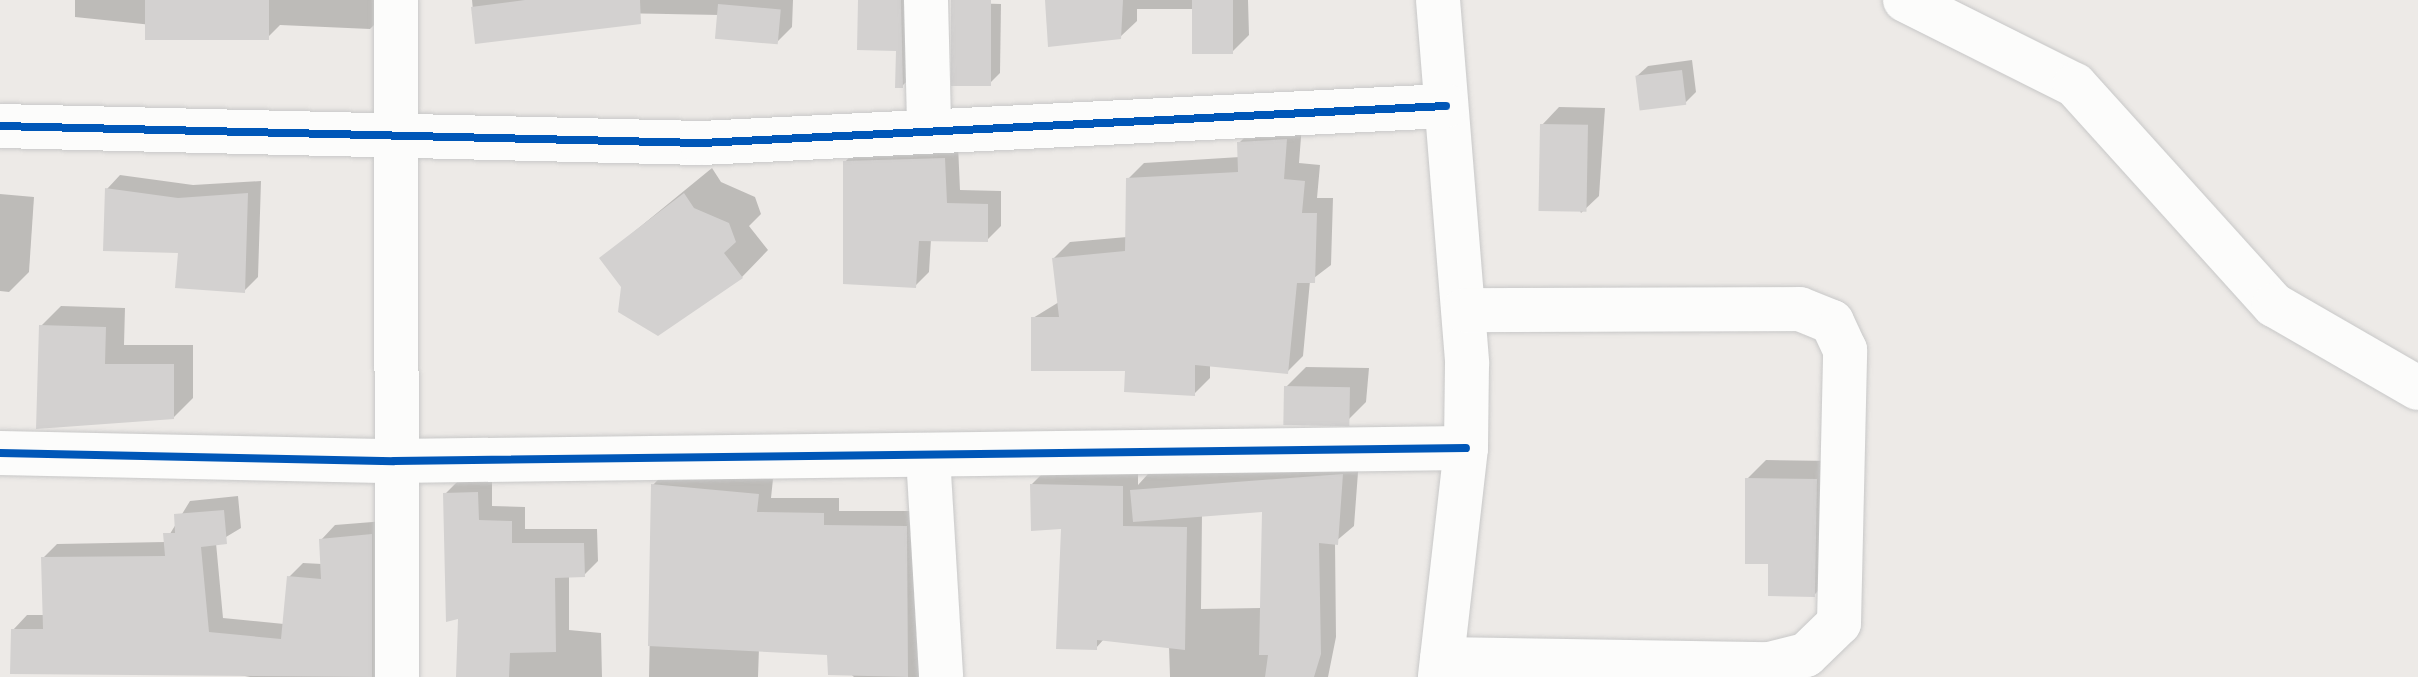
<!DOCTYPE html>
<html>
<head>
<meta charset="utf-8">
<style>
	body { margin:0 }
	#map { position:relative; width:2418px; height:677px; overflow:hidden; background:#edeae7; font-family:"DejaVu Sans",sans-serif }
	div>[style] { position:absolute }
	[style*='--x'] { left:calc(var(--x)*1px); top:calc(var(--y)*1px); width:calc(var(--w)*1px); rotate:calc(var(--a)*1deg) }
	.shadow>* { inset:0; background:#0003 }
	.building>* { inset:0; background:#d3d1d0; transform-origin:0 0 }
	.roads { filter:drop-shadow(0 0 2px #c8c8c8) drop-shadow(0 0 2px #c8c8c8) }
	.minor>* { height:44px; margin:-22px; padding:0 22px; transform-origin:22px; border-radius:22px; background:#fcfcfb }
	.cycleway>* { height:8px; margin:-4px; padding:0 4px; transform-origin:4px; border-radius:4px; background:#0057b8 }
	span { translate:-50% -50%; white-space:nowrap; text-align:center; line-height:1.15; -webkit-text-stroke:8px #fff; paint-order:stroke }
</style>
</head>
<body>
<div id="map">
	<div class="shadow">
		<div style="clip-path:polygon(75px 0,387px 0,386px 13px,370px 29px,280px 25px,268px 37px,75px 17px)"></div>
		<div style="clip-path:polygon(472px 0,793px 0,792px 27px,777px 42px,719px 15px,615px 13px,476px 42px)"></div>
		<div style="clip-path:polygon(859px 0,927px 0,929px 60px,902px 86px,898px 49px)"></div>
		<div style="clip-path:polygon(1047px 0,1248px 0,1249px 35px,1232px 52px,1194px 9px,1137px 9px,1137px 21px,1120px 37px)"></div>
		<div style="clip-path:polygon(964px 3px,1001px 4px,1000px 73px,989px 84px)"></div>
		<div style="clip-path:polygon(1692px 60px,1696px 92px,1685px 103px,1637px 76px,1648px 66px)"></div>
		<div style="clip-path:polygon(1559px 107px,1605px 108px,1599px 196px,1581px 213px,1542px 125px)"></div>
		<div style="clip-path:polygon(1302px 124px,1299px 163px,1320px 165px,1317px 198px,1333px 198px,1331px 265px,1310px 281px,1303px 356px,1287px 372px,1210px 365px,1210px 378px,1194px 394px,1127px 369px,1033px 318px,1059px 302px,1054px 258px,1070px 242px,1127px 237px,1128px 179px,1144px 163px,1240px 157px,1239px 143px,1255px 127px)"></div>
		<div style="clip-path:polygon(958px 145px,960px 190px,1001px 191px,1001px 226px,987px 240px,931px 239px,929px 272px,915px 286px,845px 162px,858px 148px)"></div>
		<div style="clip-path:polygon(712px 168px,721px 182px,755px 197px,761px 214px,749px 226px,768px 250px,742px 277px,623px 286px,602px 258px)"></div>
		<div style="clip-path:polygon(120px 175px,193px 185px,261px 181px,258px 277px,245px 290px,107px 189px)"></div>
		<div style="clip-path:polygon(0 194px,34px 197px,29px 272px,9px 292px,0 291px)"></div>
		<div style="clip-path:polygon(61px 306px,125px 308px,124px 345px,193px 345px,193px 398px,173px 418px,41px 326px)"></div>
		<div style="clip-path:polygon(1306px 367px,1369px 368px,1366px 402px,1346px 422px,1286px 387px)"></div>
		<div style="clip-path:polygon(evenodd,1359px 459px,1354px 526px,1335px 542px,1336px 637px,1328px 677px,1170px 677px,1169px 646px,1104px 639px,1096px 648px,1063px 527px,1032px 484px,1048px 468px,1138px 470px,1138px 485px,1148px 474px,1359px 459px,1264px 510px,1261px 608px,1201px 609px,1202px 514px,1264px 510px)"></div>
		<div style="clip-path:polygon(1766px 460px,1835px 461px,1833px 576px,1814px 595px,1770px 562px,1747px 479px)"></div>
		<div style="clip-path:polygon(668px 469px,773px 479px,771px 498px,839px 498px,839px 511px,922px 511px,922px 677px,854px 677px,828px 653px,759px 648px,758px 677px,649px 677px,653px 485px)"></div>
		<div style="clip-path:polygon(492px 478px,492px 506px,525px 507px,525px 529px,597px 529px,598px 561px,584px 575px,569px 576px,569px 630px,601px 633px,602px 677px,458px 677px,460px 617px,445px 494px,460px 479px)"></div>
		<div style="clip-path:polygon(238px 496px,241px 528px,216px 543px,223px 618px,284px 624px,289px 577px,303px 563px,322px 564px,321px 540px,335px 525px,385px 521px,385px 677px,250px 677px,13px 630px,27px 615px,45px 615px,43px 558px,57px 544px,165px 542px,190px 501px)"></div>
	</div>
	<div class="building">
		<div style="left:145px;top:0;width:124px;height:40px"></div>
		<div style="clip-path:polygon(525px 0,640px 0,641px 24px,475px 44px,471px 7px)"></div>
		<div style="clip-path:polygon(858px 0,901px 0,903px 88px,895px 88px,896px 51px,857px 50px)"></div>
		<div style="left:951px;top:0;width:40px;height:86px"></div>
		<div style="clip-path:polygon(1045px 0,1123px 0,1121px 39px,1048px 47px)"></div>
		<div style="left:1192px;top:0;width:41px;height:54px"></div>
		<div style="left:718px;top:4px;width:63px;height:35px;rotate:5deg"></div>
		<div style="left:1682px;top:70px;width:35px;height:47px;rotate:83deg"></div>
		<div style="left:1540px;top:124px;width:48px;height:87px;rotate:1deg"></div>
		<div style="clip-path:polygon(1287px 139px,1284px 179px,1305px 181px,1302px 213px,1317px 213px,1315px 283px,1297px 283px,1288px 374px,1195px 365px,1195px 396px,1124px 392px,1125px 371px,1031px 371px,1031px 317px,1059px 317px,1052px 258px,1125px 251px,1126px 178px,1238px 172px,1237px 142px)"></div>
		<div style="clip-path:polygon(945px 158px,947px 203px,988px 204px,988px 242px,919px 241px,916px 288px,843px 284px,843px 161px)"></div>
		<div style="clip-path:polygon(105px 188px,178px 198px,248px 193px,245px 293px,175px 288px,178px 253px,103px 251px)"></div>
		<div style="clip-path:polygon(684px 193px,694px 208px,729px 223px,736px 242px,724px 253px,743px 278px,658px 336px,618px 312px,621px 287px,599px 258px)"></div>
		<div style="clip-path:polygon(39px 325px,106px 327px,105px 364px,174px 364px,174px 419px,36px 429px)"></div>
		<div style="left:1284px;top:386px;width:66px;height:39px;rotate:1deg"></div>
		<div style="clip-path:polygon(1343px 474px,1338px 545px,1319px 543px,1321px 654px,1314px 677px,1265px 677px,1268px 655px,1259px 655px,1262px 512px,1133px 522px,1130px 490px)"></div>
		<div style="clip-path:polygon(1745px 478px,1817px 479px,1815px 597px,1768px 596px,1768px 564px,1745px 564px)"></div>
		<div style="clip-path:polygon(651px 484px,759px 494px,757px 512px,824px 513px,824px 525px,907px 526px,908px 677px,828px 675px,827px 655px,648px 646px)"></div>
		<div style="clip-path:polygon(1030px 484px,1123px 486px,1123px 526px,1187px 527px,1185px 650px,1097px 640px,1097px 650px,1056px 649px,1061px 529px,1031px 531px)"></div>
		<div style="clip-path:polygon(478px 492px,479px 520px,512px 521px,512px 543px,584px 543px,585px 577px,555px 578px,556px 652px,510px 653px,509px 677px,456px 677px,458px 619px,446px 622px,443px 493px)"></div>
		<div style="clip-path:polygon(224px 510px,227px 544px,201px 547px,209px 632px,281px 639px,287px 576px,321px 579px,319px 539px,372px 534px,372px 677px,10px 674px,11px 629px,43px 629px,41px 557px,165px 556px,163px 533px,175px 533px,174px 514px)"></div>
	</div>
	<div class="roads">
		<div class="minor">
			<div style="--x:396;--y:0;--w:677;--a:89.92"></div>
			<div style="--x:926;--y:0;--w:127;--a:88.6"></div>
			<div style="--x:1438;--y:0;--w:365;--a:85.4"></div>
			<div style="--x:1467;--y:364;--w:84;--a:90.7"></div>
			<div style="--x:1466;--y:448;--w:230;--a:96.5"></div>
			<div style="--x:1905;--y:0;--w:190;--a:26.6"></div>
			<div style="--x:2075;--y:85;--w:297;--a:47.9"></div>
			<div style="--x:2274;--y:305;--w:166;--a:30"></div>
			<div style="--x:0;--y:126;--w:702;--a:1.39"></div>
			<div style="--x:702;--y:143;--w:745;--a:-2.85"></div>
			<div style="--x:0;--y:453;--w:394;--a:1.2"></div>
			<div style="--x:394;--y:461;--w:1072;--a:-0.69"></div>
			<div style="--x:928;--y:456;--w:221;--a:86.6"></div>
			<div style="--x:1442;--y:659;--w:327;--a:0.9"></div>
			<div style="--x:1769;--y:664;--w:38;--a:-14"></div>
			<div style="--x:1806;--y:655;--w:46;--a:-44.1"></div>
			<div style="--x:1839;--y:623;--w:273;--a:-88.7"></div>
			<div style="--x:1845;--y:350;--w:31;--a:-115"></div>
			<div style="--x:1832;--y:322;--w:35;--a:-158"></div>
			<div style="--x:1800;--y:309;--w:336;--a:179.8"></div>
		</div>
	</div>
	<div class="cycleway">
		<div style="--x:0;--y:126;--w:702;--a:1.39"></div>
		<div style="--x:702;--y:143;--w:745;--a:-2.85"></div>
		<div style="--x:0;--y:453;--w:394;--a:1.2"></div>
		<div style="--x:394;--y:461;--w:1072;--a:-0.69"></div>
	</div>
</div>
</body>
</html>
